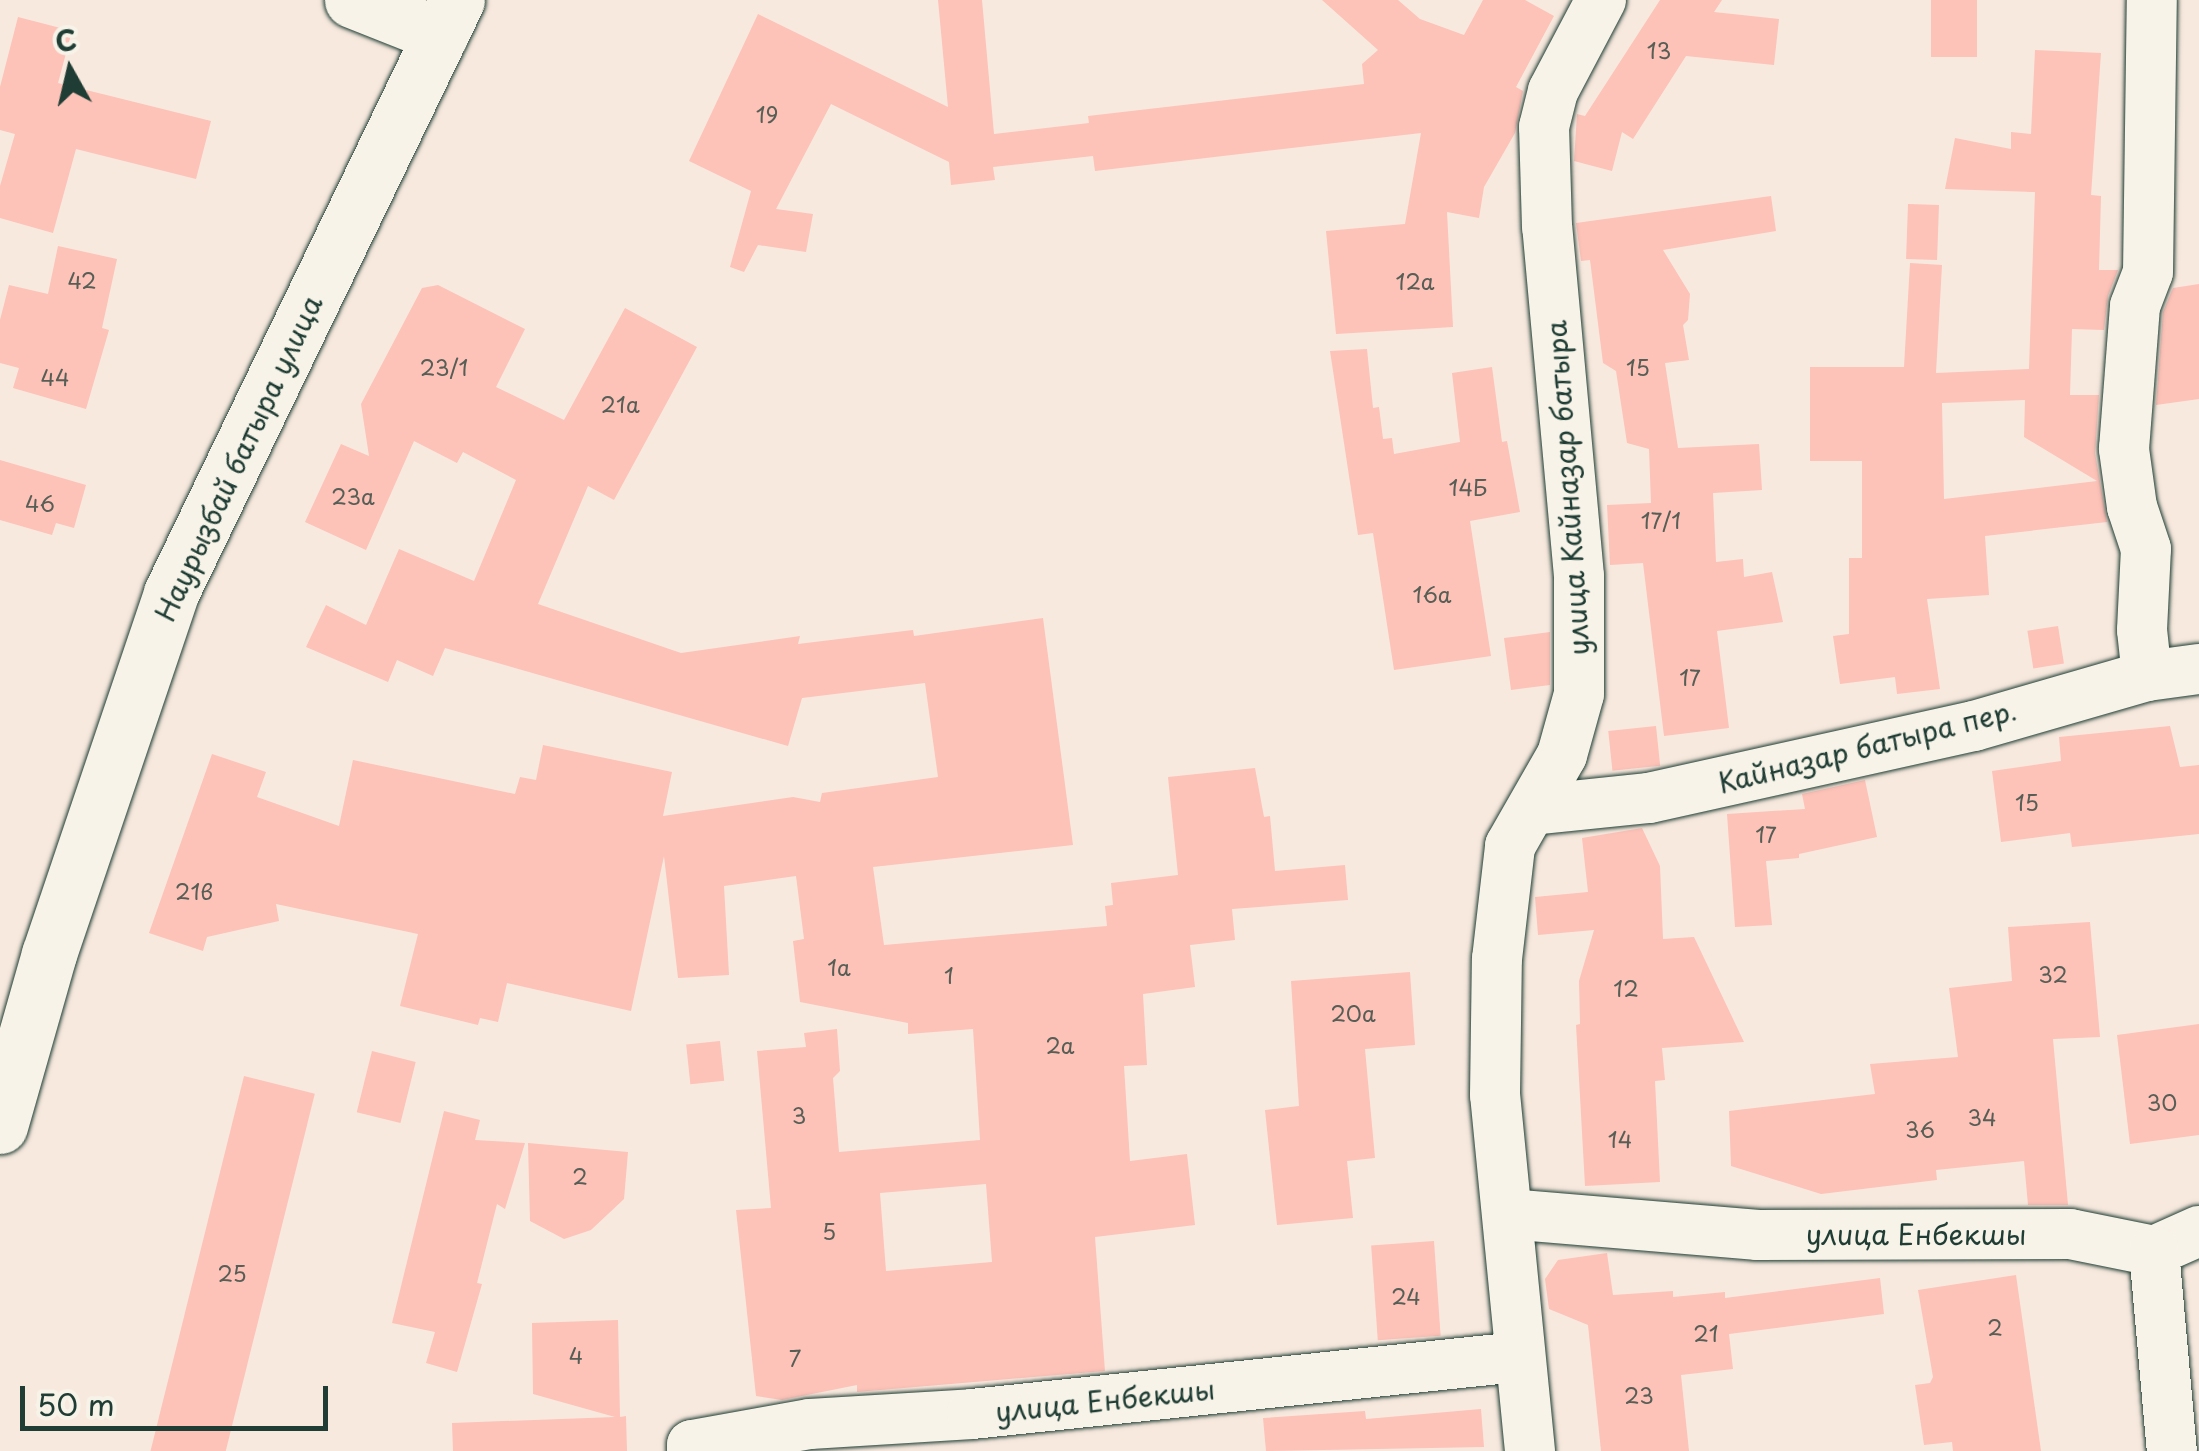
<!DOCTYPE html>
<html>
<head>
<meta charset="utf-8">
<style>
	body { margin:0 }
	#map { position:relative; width:2199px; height:1451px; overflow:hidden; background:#f8e9de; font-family:"Playpen Sans",sans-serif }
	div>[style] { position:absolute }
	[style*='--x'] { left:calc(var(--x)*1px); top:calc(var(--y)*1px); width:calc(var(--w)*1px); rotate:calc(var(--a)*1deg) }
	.building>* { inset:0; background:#fdc2b8; transform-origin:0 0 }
	.roads { filter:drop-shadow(0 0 2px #1f3d34) drop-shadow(0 0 2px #1f3d34) }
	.minor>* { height:50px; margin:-25px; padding:0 25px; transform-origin:25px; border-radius:25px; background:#f7f3e8 }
	.secondary>* { height:55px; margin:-27.5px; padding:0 27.5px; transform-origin:27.5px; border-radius:27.5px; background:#f7f3e8 }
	span { translate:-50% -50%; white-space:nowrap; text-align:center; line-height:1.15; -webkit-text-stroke:8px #f7f3e8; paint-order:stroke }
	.number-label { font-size:22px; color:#565e55 }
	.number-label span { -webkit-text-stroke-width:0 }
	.street-label { font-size:28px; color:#1f3d34 }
	.north { position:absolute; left:20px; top:20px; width:100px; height:100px; -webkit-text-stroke:8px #f7f3e8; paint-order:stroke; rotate:352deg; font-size:28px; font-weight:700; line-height:40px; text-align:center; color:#1f3d34 }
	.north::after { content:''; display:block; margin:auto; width:35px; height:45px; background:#1f3d34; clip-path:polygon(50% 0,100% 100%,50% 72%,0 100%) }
	.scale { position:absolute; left:20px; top:1386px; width:308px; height:45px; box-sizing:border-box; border:5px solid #1f3d34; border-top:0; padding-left:12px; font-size:30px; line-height:35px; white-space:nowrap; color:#1f3d34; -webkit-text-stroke:8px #f7f3e8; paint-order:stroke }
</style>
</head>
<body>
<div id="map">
	<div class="building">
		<div style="clip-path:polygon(938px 0,982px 0,994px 134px,1089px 123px,1088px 116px,1364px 84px,1362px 64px,1378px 50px,1322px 0,1398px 0,1420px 19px,1464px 35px,1483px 0,1525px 0,1554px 16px,1516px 87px,1523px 91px,1515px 133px,1484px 187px,1479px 218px,1447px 212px,1453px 327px,1336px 334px,1326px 231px,1405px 224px,1421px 133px,1095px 171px,1093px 156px,993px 167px,995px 180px,951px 185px,949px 162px,831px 104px,776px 209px,813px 214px,806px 252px,758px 245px,744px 272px,730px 267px,751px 191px,689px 161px,758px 14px,948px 107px)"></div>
		<div style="clip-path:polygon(1660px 0,1722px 0,1714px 12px,1779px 19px,1774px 65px,1686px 56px,1633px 139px,1622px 132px,1612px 171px,1574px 161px,1577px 114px,1585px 116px)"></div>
		<div style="left:1931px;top:0;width:46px;height:57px"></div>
		<div style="clip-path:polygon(18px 17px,72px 31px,58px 83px,211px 121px,196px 179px,76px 149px,53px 233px,0 218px,0 186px,15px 134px,0 130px,0 87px)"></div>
		<div style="clip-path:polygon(evenodd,2035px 50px,2101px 53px,2091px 195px,2101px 196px,2099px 270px,2118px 270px,2108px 296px,2104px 330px,2072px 329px,2070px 395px,2099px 395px,2095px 453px,2107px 522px,1985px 536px,1989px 595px,1927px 599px,1940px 689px,1897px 694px,1895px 677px,1840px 684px,1833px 636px,1849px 634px,1849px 558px,1862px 558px,1862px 461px,1810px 461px,1810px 367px,1904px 367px,1910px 263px,1942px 265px,1936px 373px,2029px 369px,2035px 192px,1945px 189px,1955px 138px,2011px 149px,2011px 132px,2031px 134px,2035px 50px,2025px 400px,2024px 437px,2097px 481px,1944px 499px,1942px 403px,2025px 400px)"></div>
		<div style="clip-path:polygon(1771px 196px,1776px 231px,1663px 250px,1690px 294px,1688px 320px,1683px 325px,1689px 360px,1665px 363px,1678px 448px,1759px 444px,1762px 490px,1713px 493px,1716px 562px,1743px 559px,1744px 577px,1772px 572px,1783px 622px,1717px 631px,1729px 728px,1664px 736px,1643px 563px,1610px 565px,1607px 505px,1651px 503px,1649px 449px,1627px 443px,1616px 371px,1603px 363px,1590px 260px,1581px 261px,1576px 223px)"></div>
		<div style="left:1908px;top:204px;width:31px;height:55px;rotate:2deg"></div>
		<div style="clip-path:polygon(58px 246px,117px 259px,102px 328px,109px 330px,86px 409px,13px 388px,19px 368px,0 363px,0 320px,9px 285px,48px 294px)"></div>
		<div style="clip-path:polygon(2199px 284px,2199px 399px,2156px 405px,2163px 312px,2173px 288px)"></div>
		<div style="clip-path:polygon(evenodd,438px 285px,525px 329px,496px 387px,564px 420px,625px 308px,697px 347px,614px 500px,588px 486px,538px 604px,681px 653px,800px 636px,798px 644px,913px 630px,914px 636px,1043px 618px,1073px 845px,873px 867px,884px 945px,1107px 926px,1105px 906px,1113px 905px,1111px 883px,1178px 875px,1168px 777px,1255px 768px,1264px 817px,1270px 816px,1275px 871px,1345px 865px,1348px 900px,1232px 909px,1235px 940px,1190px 945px,1195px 987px,1143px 994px,1147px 1065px,1124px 1066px,1130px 1161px,1187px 1154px,1195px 1225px,1095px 1237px,1105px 1371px,857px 1392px,857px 1385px,782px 1400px,756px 1396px,736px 1210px,771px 1208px,757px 1051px,806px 1047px,804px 1033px,837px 1029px,840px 1071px,833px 1078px,839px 1152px,980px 1140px,973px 1029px,908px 1034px,908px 1023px,800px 1002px,793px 941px,804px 939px,796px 876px,724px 886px,729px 975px,678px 978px,664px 856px,631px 1011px,507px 983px,498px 1022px,480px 1018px,478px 1025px,400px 1006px,418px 934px,276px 904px,279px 921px,207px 937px,203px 951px,149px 933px,212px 754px,266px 772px,257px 797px,339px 826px,353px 760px,515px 794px,520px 777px,536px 780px,543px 745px,672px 772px,663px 816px,793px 797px,820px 802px,822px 793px,938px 777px,925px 683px,802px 698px,788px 746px,445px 648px,433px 676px,397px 660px,388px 682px,306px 647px,326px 605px,366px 625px,399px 549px,474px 581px,516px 480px,463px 452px,457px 463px,414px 441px,366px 550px,305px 522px,341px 444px,369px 456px,361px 404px,422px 288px,438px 285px,986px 1184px,992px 1262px,886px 1271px,880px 1193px,986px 1184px)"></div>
		<div style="clip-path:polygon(1367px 349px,1373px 408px,1379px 407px,1383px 439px,1392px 438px,1394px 454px,1460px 442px,1452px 373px,1492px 367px,1502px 442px,1507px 441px,1520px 512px,1470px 521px,1491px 656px,1394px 670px,1373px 533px,1358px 535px,1330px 351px)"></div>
		<div style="clip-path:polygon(0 460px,86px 485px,74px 528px,56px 523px,52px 535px,0 520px)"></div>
		<div style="left:2058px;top:626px;width:38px;height:31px;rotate:81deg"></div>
		<div style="clip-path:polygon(1550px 632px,1550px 685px,1511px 690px,1504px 638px)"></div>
		<div style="left:1656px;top:726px;width:40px;height:48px;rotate:84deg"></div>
		<div style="clip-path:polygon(2170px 726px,2180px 767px,2199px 765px,2199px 834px,2072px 847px,2070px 833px,2001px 842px,1992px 771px,2061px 761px,2059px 737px)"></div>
		<div style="clip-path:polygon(1865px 780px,1877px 837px,1799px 854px,1799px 858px,1766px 861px,1772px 925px,1735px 927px,1727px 814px,1805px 809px,1802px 794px)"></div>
		<div style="clip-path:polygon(1642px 828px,1660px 866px,1663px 939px,1694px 937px,1744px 1042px,1662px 1048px,1665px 1080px,1655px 1081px,1660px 1182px,1585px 1186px,1576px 1025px,1580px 1024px,1579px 981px,1594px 930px,1538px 935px,1535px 897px,1588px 892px,1582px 838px)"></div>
		<div style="clip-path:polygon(2090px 922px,2100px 1037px,2053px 1039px,2068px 1205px,2028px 1205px,2024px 1161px,1936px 1170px,1937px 1180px,1821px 1194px,1731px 1166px,1729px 1111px,1875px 1094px,1870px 1064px,1958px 1057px,1949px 988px,2012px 981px,2008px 927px)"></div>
		<div style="clip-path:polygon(1410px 972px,1415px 1045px,1365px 1049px,1375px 1158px,1347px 1161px,1353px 1218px,1277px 1225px,1265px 1110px,1299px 1106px,1291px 981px)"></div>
		<div style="clip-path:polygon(2199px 1024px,2199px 1135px,2130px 1144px,2117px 1035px)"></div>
		<div style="left:720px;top:1041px;width:40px;height:34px;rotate:84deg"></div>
		<div style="left:372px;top:1051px;width:45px;height:63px;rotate:14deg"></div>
		<div style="left:244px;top:1076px;width:73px;height:387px;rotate:14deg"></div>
		<div style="clip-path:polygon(444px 1111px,480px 1120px,475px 1140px,525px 1143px,505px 1209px,497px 1204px,477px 1283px,482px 1284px,457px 1372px,426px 1363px,435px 1332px,392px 1323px)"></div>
		<div style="clip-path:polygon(528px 1143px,628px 1152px,624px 1199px,591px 1230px,564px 1239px,530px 1221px)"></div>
		<div style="left:1434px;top:1241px;width:95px;height:63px;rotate:86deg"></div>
		<div style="clip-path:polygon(1607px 1253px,1613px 1295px,1673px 1291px,1673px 1297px,1725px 1292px,1725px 1298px,1880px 1278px,1884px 1314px,1729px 1334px,1733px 1369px,1681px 1375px,1689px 1451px,1601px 1451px,1588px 1325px,1549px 1309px,1545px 1279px,1558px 1260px)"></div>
		<div style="clip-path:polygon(2016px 1275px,2041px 1451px,1953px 1451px,1952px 1442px,1924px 1445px,1915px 1385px,1930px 1383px,1933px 1377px,1918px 1290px)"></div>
		<div style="clip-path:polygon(618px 1320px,620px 1417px,626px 1416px,627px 1451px,453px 1451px,452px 1423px,615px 1417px,533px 1394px,532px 1323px)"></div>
		<div style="clip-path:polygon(1481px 1409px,1484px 1447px,1266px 1451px,1263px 1418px,1365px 1411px,1366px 1419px)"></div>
	</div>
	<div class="roads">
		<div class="minor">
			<div style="--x:2147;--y:676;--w:46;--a:-96.2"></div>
			<div style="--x:2142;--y:630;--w:81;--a:-87.2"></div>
			<div style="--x:2146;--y:549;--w:44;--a:-108.4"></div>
			<div style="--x:2132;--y:507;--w:59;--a:-97.9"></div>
			<div style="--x:2124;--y:449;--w:143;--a:-85.6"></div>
			<div style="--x:2135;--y:306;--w:36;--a:-69"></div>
			<div style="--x:2148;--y:272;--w:272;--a:-89.2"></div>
			<div style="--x:1532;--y:810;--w:118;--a:-5.9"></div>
			<div style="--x:1649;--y:798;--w:333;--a:-12.5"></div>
			<div style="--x:1974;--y:726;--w:180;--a:-16.1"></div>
			<div style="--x:2147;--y:676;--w:52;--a:-7.7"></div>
			<div style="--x:1508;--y:1214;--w:251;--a:4.8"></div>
			<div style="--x:1758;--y:1235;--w:312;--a:-0.2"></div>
			<div style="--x:2070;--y:1234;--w:86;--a:11.4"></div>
			<div style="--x:2154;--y:1251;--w:49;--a:-24"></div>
			<div style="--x:2154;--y:1251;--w:201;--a:84.9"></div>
			<div style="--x:692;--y:1451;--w:6;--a:-90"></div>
			<div style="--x:692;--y:1445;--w:120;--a:-10.1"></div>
			<div style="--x:810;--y:1424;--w:162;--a:-3.5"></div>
			<div style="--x:972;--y:1414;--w:549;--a:-5.96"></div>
			<div style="--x:1530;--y:1451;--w:358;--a:-95.6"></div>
			<div style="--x:1495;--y:1095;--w:136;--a:-89.2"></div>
			<div style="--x:1497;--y:959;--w:114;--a:-83.4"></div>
			<div style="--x:1510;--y:846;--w:105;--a:-60.3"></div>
			<div style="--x:1562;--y:755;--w:63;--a:-74.4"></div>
			<div style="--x:1579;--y:694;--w:118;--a:-90"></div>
			<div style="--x:1579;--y:576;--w:350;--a:-95.2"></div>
			<div style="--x:1547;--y:227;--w:100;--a:-91.7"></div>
			<div style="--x:1544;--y:127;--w:37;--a:-76"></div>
			<div style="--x:1553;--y:91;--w:103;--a:-62.2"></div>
		</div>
		<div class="secondary">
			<div style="--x:352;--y:0;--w:95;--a:21.7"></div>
			<div style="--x:0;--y:1126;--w:179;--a:-74.1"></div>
			<div style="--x:49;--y:954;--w:381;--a:-71.3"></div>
			<div style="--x:171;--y:593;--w:658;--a:-64.25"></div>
		</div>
	</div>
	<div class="number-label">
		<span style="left:1659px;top:50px">13</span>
		<span style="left:767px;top:114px">19</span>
		<span style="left:82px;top:280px">42</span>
		<span style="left:1415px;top:281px">12а</span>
		<span style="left:444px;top:367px">23/1</span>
		<span style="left:1638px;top:367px">15</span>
		<span style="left:55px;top:377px">44</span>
		<span style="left:620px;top:404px">21а</span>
		<span style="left:1468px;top:487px">14Б</span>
		<span style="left:353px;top:496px">23а</span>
		<span style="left:40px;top:503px">46</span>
		<span style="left:1661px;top:520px">17/1</span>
		<span style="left:1432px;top:594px">16а</span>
		<span style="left:1690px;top:677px">17</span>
		<span style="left:2027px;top:802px">15</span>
		<span style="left:1766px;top:834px">17</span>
		<span style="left:194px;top:891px">21в</span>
		<span style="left:839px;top:967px">1а</span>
		<span style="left:2053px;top:974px">32</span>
		<span style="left:949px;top:975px">1</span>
		<span style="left:1626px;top:988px">12</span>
		<span style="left:1353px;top:1013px">20а</span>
		<span style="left:1060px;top:1045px">2а</span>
		<span style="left:2162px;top:1102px">30</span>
		<span style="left:799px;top:1115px">3</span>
		<span style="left:1982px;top:1117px">34</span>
		<span style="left:1920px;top:1129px">36</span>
		<span style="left:1620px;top:1139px">14</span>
		<span style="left:580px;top:1176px">2</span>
		<span style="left:829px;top:1231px">5</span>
		<span style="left:232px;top:1273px">25</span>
		<span style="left:1406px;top:1296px">24</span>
		<span style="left:1995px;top:1327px">2</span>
		<span style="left:1706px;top:1333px">21</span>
		<span style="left:576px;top:1355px">4</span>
		<span style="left:795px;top:1358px">7</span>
		<span style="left:1639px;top:1395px">23</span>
	</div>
	<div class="street-label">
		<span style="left:238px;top:458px;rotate:-65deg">Наурызбай батыра улица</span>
		<span style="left:1567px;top:488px;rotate:-94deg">улица Кайназар батыра</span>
		<span style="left:1867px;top:746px;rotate:-14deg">Кайназар батыра пер.</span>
		<span style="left:1916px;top:1234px">улица Енбекшы</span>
		<span style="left:1105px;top:1400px;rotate:-6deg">улица Енбекшы</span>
	</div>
	<div class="north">С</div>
	<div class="scale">50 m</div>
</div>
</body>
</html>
